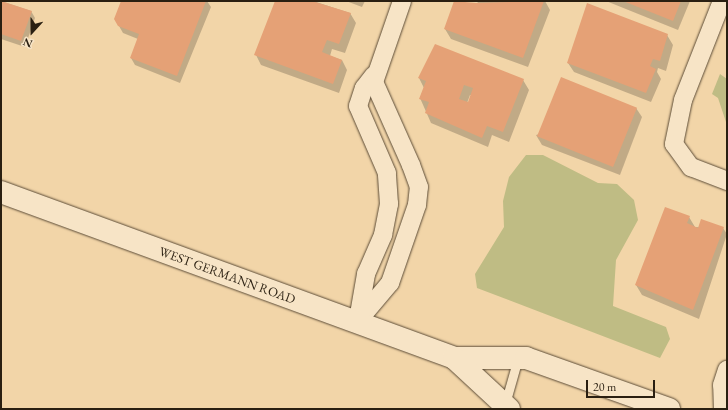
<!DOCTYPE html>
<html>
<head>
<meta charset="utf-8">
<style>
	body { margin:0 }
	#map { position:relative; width:728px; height:410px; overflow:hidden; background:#f2d5a8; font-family:"EB Garamond",serif }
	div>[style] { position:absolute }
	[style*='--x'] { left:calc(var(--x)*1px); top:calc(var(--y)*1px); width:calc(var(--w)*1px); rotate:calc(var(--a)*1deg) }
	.green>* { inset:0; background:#bfbc84 }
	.shadow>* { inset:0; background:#0003 }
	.building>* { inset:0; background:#e5a176; transform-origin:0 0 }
	.roads { filter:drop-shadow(0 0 1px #5c4c37) drop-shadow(0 0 1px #5c4c37) }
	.service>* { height:9px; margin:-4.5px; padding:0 4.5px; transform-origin:4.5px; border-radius:4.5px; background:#f7e4c6 }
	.minor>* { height:18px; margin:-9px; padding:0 9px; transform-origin:9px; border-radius:9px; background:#f7e4c6 }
	.secondary>* { height:22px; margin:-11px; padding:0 11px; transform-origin:11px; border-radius:11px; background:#f7e4c6 }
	span { translate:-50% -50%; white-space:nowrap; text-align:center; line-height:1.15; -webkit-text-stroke:4px #f7e4c6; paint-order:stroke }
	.street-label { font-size:13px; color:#2a1f11 }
	.frame { position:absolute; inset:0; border:2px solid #2a1f11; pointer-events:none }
	.north { position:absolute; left:12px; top:12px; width:40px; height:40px; -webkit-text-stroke:3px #f7e4c6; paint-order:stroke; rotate:201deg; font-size:11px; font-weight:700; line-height:16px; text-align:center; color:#2a1f11 }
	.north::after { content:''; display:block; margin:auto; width:14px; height:18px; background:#2a1f11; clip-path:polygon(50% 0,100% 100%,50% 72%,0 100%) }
	.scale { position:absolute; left:586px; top:380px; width:69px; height:18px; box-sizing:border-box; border:2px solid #2a1f11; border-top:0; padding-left:5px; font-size:12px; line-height:14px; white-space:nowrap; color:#2a1f11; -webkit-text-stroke:3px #f7e4c6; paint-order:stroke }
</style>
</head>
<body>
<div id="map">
	<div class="green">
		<div style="clip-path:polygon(720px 74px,727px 79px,727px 125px,718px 98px,712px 94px)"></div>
		<div style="clip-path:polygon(526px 155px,543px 155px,598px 183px,617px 184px,634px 200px,638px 220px,616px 260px,613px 306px,666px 327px,670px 339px,660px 358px,477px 288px,475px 274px,504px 227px,503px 201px,509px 177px)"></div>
	</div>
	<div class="shadow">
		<div style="clip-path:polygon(1px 1px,31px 11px,35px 18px,25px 47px,1px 39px)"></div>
		<div style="clip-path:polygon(122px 1px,207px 1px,211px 7px,180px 83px,135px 65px,131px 58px,138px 39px,123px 33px,115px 19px)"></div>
		<div style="clip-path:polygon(276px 1px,313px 1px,350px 13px,356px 23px,345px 53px,332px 49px,330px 56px,342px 60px,347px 70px,339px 93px,261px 65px,256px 55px)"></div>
		<div style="clip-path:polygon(346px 1px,365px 1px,362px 7px)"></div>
		<div style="clip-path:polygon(456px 1px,477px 5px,478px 1px,545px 1px,550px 10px,528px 67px,451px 39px,445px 29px)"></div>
		<div style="clip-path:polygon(606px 1px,690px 1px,678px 30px)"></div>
		<div style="clip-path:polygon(667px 35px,673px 45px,666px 71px,658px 68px,657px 72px,661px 79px,651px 102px,574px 72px,568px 63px)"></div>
		<div style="clip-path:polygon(evenodd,419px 78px,523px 80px,529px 90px,509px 142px,492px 135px,488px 147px,431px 123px,420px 98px,424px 88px,419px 78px,470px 95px,472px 95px,469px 103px,467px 103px,470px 95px)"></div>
		<div style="clip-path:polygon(636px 108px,642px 117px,620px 175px,542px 145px,536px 135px)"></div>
		<div style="clip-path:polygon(689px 217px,695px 227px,723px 228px,727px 234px,699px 319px,642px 295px,636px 285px)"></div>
	</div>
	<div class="building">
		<div style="clip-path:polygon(1px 1px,32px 11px,21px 41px,1px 34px)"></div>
		<div style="clip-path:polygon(121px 1px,206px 1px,177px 76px,130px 58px,139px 34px,118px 26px,114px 19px)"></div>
		<div style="clip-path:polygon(275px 1px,312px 1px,351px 13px,339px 44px,327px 40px,322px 52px,342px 60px,333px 84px,254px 55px)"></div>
		<div style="clip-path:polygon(454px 1px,476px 3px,544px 1px,523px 58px,444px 29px)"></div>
		<div style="clip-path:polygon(623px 1px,681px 1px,673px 21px)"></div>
		<div style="clip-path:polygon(587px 3px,668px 34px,660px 61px,653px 59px,650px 66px,656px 69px,646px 93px,567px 63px)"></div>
		<div style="clip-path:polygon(evenodd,435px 44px,524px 79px,503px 132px,487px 126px,482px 138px,425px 113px,429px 102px,419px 99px,426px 81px,418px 78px,435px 44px,464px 85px,473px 88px,468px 102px,459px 99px,464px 85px)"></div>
		<div style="left:561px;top:77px;width:82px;height:64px;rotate:22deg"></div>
		<div style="clip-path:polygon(665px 207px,690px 216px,687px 223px,698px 228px,701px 219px,724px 227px,693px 310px,635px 285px)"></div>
	</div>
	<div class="roads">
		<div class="service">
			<div style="--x:505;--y:404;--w:48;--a:-74.2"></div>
		</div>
		<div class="minor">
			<div style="--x:722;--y:1;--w:106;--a:111.5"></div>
			<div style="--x:683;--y:100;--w:45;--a:101.6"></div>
			<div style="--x:674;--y:144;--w:29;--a:54"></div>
			<div style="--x:691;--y:167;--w:39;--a:21"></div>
			<div style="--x:358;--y:320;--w:47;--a:-80.1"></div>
			<div style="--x:366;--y:274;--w:43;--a:-66.4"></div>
			<div style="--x:383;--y:235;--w:32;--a:-79"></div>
			<div style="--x:389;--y:204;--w:31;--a:-94"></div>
			<div style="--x:387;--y:173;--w:73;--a:-113.4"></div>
			<div style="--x:358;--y:106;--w:19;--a:-72"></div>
			<div style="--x:364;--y:88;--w:16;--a:-52"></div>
			<div style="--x:357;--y:322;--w:51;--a:-49.8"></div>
			<div style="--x:390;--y:283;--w:83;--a:-70.9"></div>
			<div style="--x:417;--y:205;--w:18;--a:-84"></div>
			<div style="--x:419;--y:187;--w:23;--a:-110"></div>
			<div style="--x:411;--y:165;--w:91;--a:-114"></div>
			<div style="--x:374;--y:82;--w:86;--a:-70.9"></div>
			<div style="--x:723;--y:409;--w:24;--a:-92"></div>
			<div style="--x:722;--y:385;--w:16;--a:-72"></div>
		</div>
		<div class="secondary">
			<div style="--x:1;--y:192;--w:482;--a:20.1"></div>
			<div style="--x:454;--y:358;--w:72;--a:0"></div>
			<div style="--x:526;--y:358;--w:152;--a:19.6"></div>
			<div style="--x:454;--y:358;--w:75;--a:42.8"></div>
		</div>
	</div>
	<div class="street-label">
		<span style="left:227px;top:276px;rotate:20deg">WEST GERMANN ROAD</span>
	</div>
	<div class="frame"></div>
	<div class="north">N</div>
	<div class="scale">20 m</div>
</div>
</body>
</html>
